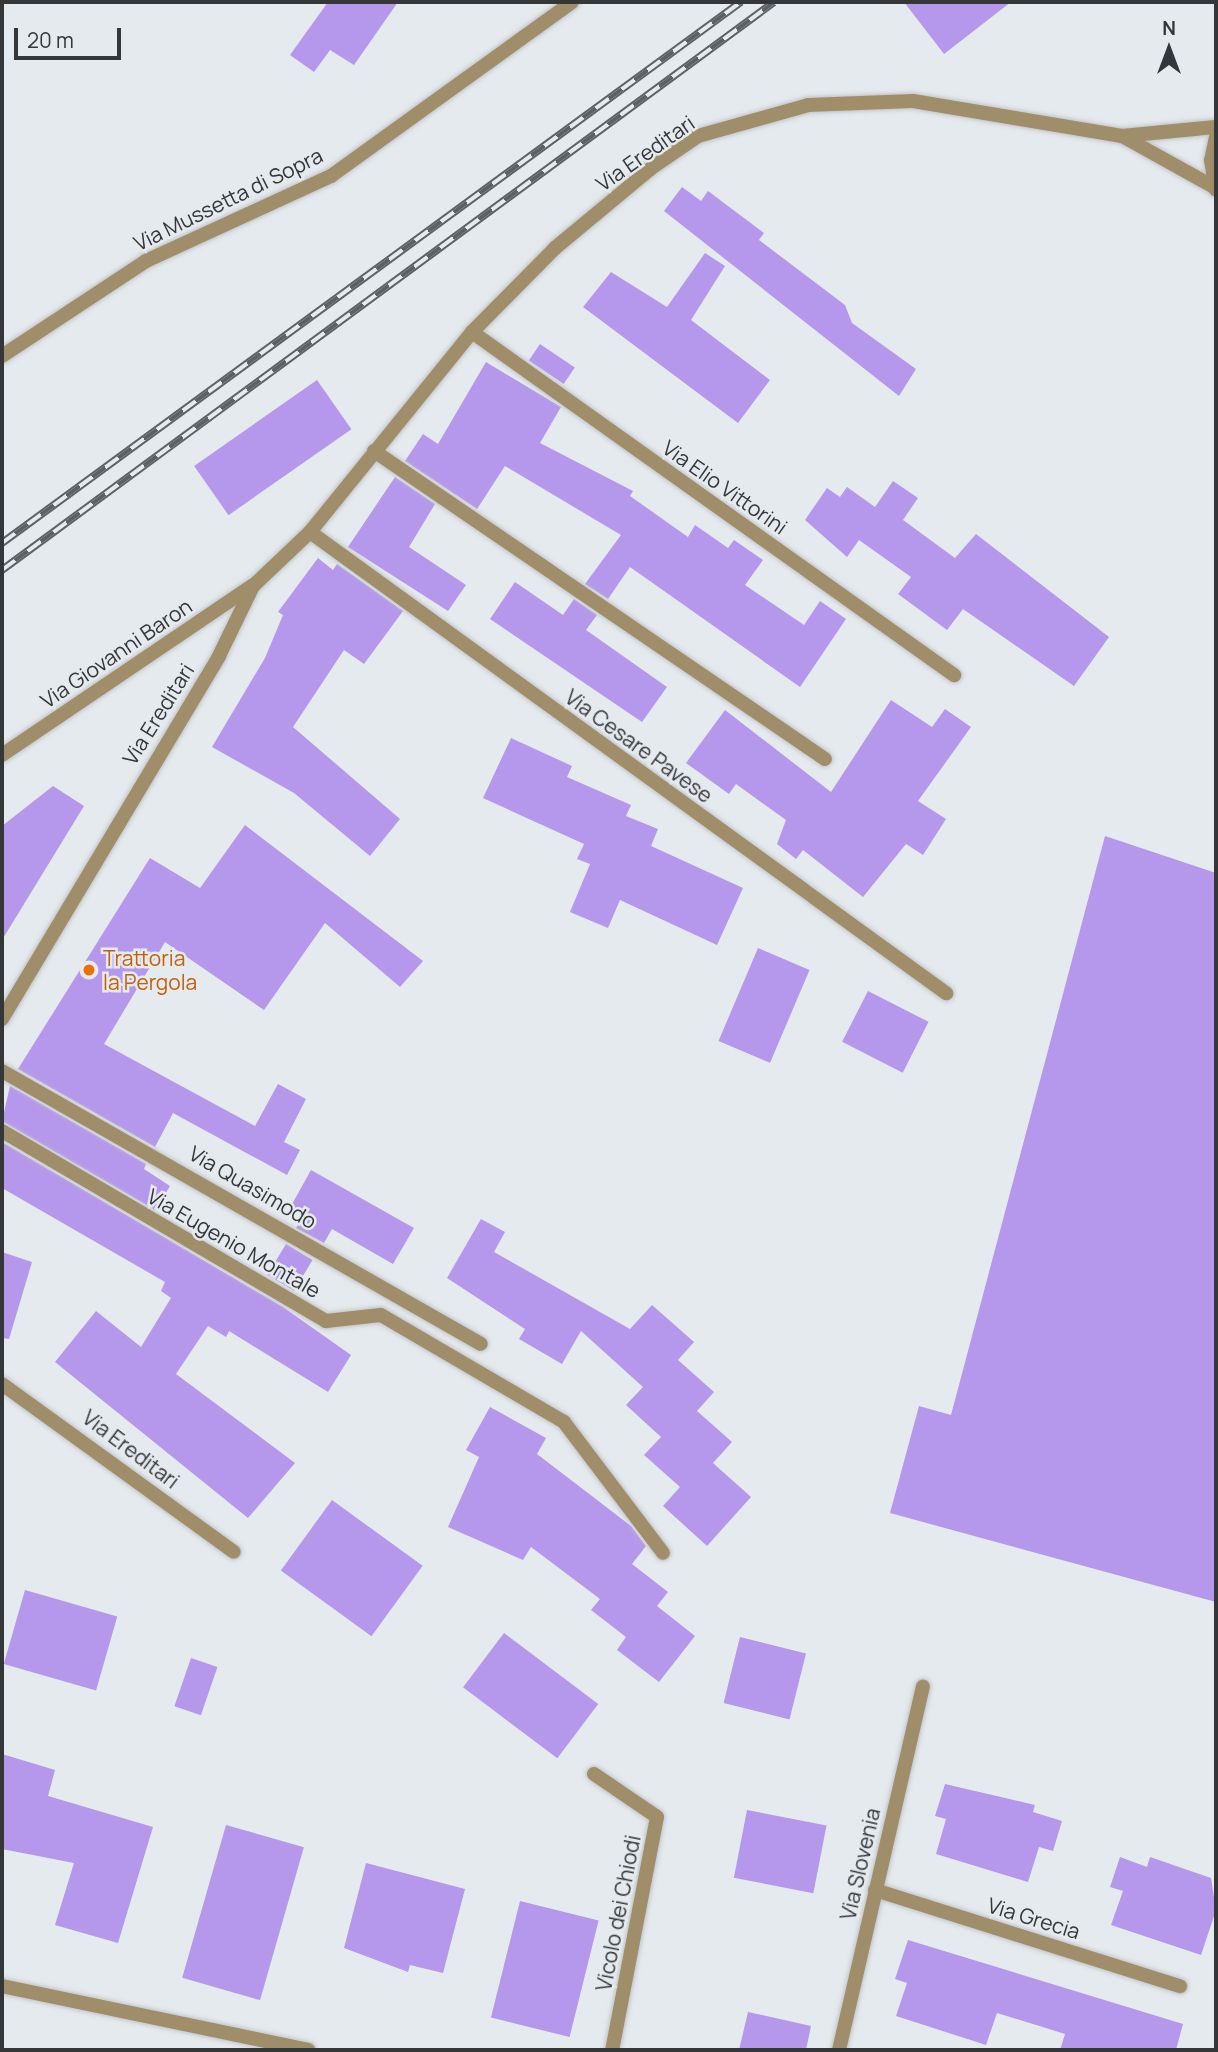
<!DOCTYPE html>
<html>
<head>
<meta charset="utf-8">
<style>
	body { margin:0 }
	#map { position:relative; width:1218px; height:2052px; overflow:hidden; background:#e5eaef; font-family:Manrope,sans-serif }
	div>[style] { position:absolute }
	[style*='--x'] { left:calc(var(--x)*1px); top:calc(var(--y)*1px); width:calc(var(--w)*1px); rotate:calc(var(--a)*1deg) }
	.building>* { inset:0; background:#b598eb; transform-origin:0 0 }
	.roads { filter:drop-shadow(0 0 2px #c2c6ca) drop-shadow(0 0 2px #c2c6ca) }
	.street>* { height:14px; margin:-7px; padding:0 7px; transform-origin:7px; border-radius:7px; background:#a08e6a }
	.rail>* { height:8px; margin-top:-4px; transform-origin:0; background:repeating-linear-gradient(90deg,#e5eaef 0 16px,#5e6164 0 32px); box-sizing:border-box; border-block:2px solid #5e6164 }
	.dots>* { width:19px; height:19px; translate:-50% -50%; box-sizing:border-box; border:4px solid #e5eaef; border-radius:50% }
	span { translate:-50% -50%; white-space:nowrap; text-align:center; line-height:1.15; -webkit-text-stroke:5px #e5eaef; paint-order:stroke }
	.street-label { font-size:21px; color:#343638 }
	.food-label { font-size:21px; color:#c56008 }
	.left { translate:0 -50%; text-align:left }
	.frame { position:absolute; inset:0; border:4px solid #343638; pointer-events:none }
	.north { position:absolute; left:1134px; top:14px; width:70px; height:70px; -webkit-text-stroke:5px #e5eaef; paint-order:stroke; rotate:0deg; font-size:19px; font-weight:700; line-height:28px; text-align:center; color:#343638 }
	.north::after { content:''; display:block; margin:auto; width:24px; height:32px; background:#343638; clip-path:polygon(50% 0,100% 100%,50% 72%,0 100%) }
	.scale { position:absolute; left:14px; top:28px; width:107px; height:32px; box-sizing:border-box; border:4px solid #343638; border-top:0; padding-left:9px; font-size:21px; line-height:24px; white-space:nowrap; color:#343638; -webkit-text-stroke:5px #e5eaef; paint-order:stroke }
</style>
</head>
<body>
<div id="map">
	<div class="building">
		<div style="clip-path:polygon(328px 2px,398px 2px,354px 65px,330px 50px,314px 72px,290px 55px)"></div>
		<div style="clip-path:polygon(904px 2px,1011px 2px,944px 54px)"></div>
		<div style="clip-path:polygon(682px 187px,701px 201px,708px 191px,764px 233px,759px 240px,845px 305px,852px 323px,916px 369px,899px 396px,664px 211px)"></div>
		<div style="clip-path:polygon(705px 253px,725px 266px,691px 320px,770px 380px,738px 423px,583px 307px,611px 272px,667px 307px)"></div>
		<div style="left:540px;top:344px;width:42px;height:20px;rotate:34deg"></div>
		<div style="clip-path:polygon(486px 362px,561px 407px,540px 443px,633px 491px,630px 496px,688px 537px,695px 525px,728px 548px,734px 540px,763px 560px,745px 585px,804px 625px,820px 601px,846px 619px,800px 687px,630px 567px,608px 599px,585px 584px,621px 535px,505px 466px,477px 509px,405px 461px,423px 434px,438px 444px)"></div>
		<div style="left:317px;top:380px;width:60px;height:150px;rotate:55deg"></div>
		<div style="clip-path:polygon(395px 477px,435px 504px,409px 547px,466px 585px,448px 611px,348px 547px)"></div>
		<div style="clip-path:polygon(893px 481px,918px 498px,903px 520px,955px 558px,976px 534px,1109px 637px,1074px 686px,963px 609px,947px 630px,898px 594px,911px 577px,859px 540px,847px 557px,805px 520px,827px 488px,840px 497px,847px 487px,875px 507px)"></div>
		<div style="clip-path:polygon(318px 558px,333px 570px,337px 564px,403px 611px,364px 664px,344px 650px,293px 727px,400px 819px,370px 856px,294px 793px,212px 747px,265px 658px,283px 615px,278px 612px)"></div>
		<div style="clip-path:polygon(515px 582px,563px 615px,574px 599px,597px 615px,586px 630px,667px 687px,642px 722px,490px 619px)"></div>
		<div style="clip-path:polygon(891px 700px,932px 727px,945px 709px,971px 727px,918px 801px,946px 819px,923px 855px,906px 844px,863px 897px,803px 850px,796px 859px,777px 844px,786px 820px,736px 784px,729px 794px,686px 763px,725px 710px,831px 792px)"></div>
		<div style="clip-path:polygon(511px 738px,572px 766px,567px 777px,631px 805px,626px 816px,658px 829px,651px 846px,743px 888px,717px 945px,620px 900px,608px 928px,570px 912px,590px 864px,577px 859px,584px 844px,483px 798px)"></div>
		<div style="clip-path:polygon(53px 786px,84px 806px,2px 940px,2px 826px)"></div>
		<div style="clip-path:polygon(245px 825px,423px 961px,400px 987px,325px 923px,264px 1010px,165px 942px,104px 1044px,255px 1126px,278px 1084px,306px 1099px,284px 1142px,300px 1150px,287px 1175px,173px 1113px,155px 1147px,18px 1069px,150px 858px,200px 888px)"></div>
		<div style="clip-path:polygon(1105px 836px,1216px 873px,1216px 1602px,890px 1513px,919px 1406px,951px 1415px)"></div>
		<div style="left:758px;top:948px;width:56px;height:101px;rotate:23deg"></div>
		<div style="left:868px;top:991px;width:68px;height:57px;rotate:27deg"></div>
		<div style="clip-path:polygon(10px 1086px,146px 1164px,144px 1169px,170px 1186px,155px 1210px,2px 1121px)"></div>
		<div style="clip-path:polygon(2px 1142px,283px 1307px,351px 1355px,328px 1392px,229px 1331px,226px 1337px,208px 1326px,176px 1374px,295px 1463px,248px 1518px,55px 1362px,96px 1311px,141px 1347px,171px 1298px,161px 1291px,165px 1282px,2px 1188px)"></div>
		<div style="clip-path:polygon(311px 1170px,414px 1228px,393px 1264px,332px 1229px,324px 1243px,296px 1228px,305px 1214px,291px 1206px)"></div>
		<div style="clip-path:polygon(481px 1219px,505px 1232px,494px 1252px,630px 1329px,652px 1305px,694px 1342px,678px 1360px,714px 1392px,697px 1411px,732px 1442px,713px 1463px,751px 1497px,707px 1546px,663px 1506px,680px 1487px,644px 1455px,661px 1437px,626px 1405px,643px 1387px,581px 1331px,562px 1364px,519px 1339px,525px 1329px,447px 1278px)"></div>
		<div style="left:286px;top:1244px;width:31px;height:36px;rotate:31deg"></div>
		<div style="clip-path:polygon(2px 1252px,32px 1262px,9px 1339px,2px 1338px)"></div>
		<div style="clip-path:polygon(490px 1407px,546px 1438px,537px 1454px,631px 1526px,646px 1546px,632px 1564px,668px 1592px,657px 1606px,695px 1636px,659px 1682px,617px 1650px,626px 1637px,591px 1610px,600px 1599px,531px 1547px,523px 1560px,448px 1527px,479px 1457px,466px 1450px)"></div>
		<div style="left:332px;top:1500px;width:112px;height:87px;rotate:36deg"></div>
		<div style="left:25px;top:1590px;width:96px;height:77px;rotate:16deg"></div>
		<div style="left:504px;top:1633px;width:118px;height:68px;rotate:37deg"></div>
		<div style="left:740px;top:1637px;width:68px;height:68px;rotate:14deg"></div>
		<div style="left:191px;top:1658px;width:28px;height:51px;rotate:19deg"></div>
		<div style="clip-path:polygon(2px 1754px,55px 1770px,48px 1796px,153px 1827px,118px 1943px,55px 1925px,74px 1863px,2px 1849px)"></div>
		<div style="clip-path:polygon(945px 1784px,1035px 1805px,1033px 1812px,1062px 1821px,1053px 1851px,1039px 1847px,1028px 1882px,936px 1854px,946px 1819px,935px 1816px)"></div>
		<div style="left:747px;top:1810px;width:81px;height:69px;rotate:11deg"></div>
		<div style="left:226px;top:1825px;width:81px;height:159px;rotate:16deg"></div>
		<div style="clip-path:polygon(1120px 1857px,1147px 1867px,1150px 1857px,1211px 1878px,1216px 1910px,1201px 1955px,1111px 1925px,1123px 1891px,1110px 1887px)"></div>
		<div style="clip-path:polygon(366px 1863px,465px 1889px,443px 1973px,410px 1965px,408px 1972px,344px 1948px)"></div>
		<div style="left:520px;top:1901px;width:81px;height:120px;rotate:14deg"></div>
		<div style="clip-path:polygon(908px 1940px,1183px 2024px,1176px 2050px,1060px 2050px,1065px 2034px,997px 2013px,986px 2045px,896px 2016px,907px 1983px,895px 1979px)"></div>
		<div style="clip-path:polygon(748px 2012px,811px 2026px,806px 2050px,739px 2050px)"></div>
	</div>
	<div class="roads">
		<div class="street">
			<div style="--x:1122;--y:136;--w:107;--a:29"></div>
			<div style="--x:1216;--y:137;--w:24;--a:102"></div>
			<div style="--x:1211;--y:160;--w:30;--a:81"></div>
			<div style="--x:472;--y:332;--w:592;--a:35.44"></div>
			<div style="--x:2;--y:356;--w:173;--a:-33.4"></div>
			<div style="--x:146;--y:261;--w:204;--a:-24.7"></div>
			<div style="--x:331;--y:176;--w:297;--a:-35.8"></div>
			<div style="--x:374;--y:451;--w:546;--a:34.33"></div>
			<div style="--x:310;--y:532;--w:786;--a:35.94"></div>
			<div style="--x:2;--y:755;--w:302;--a:-34.1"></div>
			<div style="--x:2;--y:1019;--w:423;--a:-59.1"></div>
			<div style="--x:219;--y:656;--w:78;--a:-64.1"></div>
			<div style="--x:253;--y:586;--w:79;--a:-43.5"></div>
			<div style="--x:310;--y:532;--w:257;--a:-51"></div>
			<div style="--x:472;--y:332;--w:118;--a:-45.3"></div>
			<div style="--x:555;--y:248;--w:124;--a:-39.7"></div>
			<div style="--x:650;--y:169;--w:58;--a:-34.5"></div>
			<div style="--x:698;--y:136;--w:114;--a:-15.7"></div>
			<div style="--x:808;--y:105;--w:105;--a:-2.2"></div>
			<div style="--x:913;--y:101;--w:212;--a:9.5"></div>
			<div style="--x:1122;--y:136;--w:94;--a:-5.5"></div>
			<div style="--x:2;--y:1071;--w:551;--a:29.68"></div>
			<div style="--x:2;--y:1131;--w:376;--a:30.4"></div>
			<div style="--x:326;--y:1321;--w:55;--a:-6.2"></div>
			<div style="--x:381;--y:1315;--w:212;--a:30.3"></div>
			<div style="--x:564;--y:1422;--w:164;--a:52.9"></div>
			<div style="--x:2;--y:1384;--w:286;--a:35.9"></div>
			<div style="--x:594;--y:1774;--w:76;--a:34.3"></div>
			<div style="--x:657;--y:1817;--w:237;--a:100.9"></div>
			<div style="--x:875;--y:1890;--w:320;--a:17.5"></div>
			<div style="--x:2;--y:1986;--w:313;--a:11.8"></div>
			<div style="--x:839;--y:2050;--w:373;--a:-77"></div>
		</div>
	</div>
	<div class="rail">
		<div style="--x:2;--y:543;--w:916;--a:-36.21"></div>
		<div style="--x:2;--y:570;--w:958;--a:-36.34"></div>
	</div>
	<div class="dots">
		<div style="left:89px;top:970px;background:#e8710a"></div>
	</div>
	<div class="street-label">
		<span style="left:645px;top:153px;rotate:-35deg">Via Ereditari</span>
		<span style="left:228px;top:199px;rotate:-26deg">Via Mussetta di Sopra</span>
		<span style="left:725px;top:487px;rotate:35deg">Via Elio Vittorini</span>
		<span style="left:116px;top:653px;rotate:-34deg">Via Giovanni Baron</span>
		<span style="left:158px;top:714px;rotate:-58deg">Via Ereditari</span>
		<span style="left:639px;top:746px;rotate:36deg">Via Cesare Pavese</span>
		<span style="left:253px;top:1187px;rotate:30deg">Via Quasimodo</span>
		<span style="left:234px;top:1243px;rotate:30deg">Via Eugenio Montale</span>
		<span style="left:131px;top:1449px;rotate:37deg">Via Ereditari</span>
		<span style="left:860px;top:1864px;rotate:-77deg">Via Slovenia</span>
		<span style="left:618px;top:1913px;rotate:-79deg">Vicolo dei Chiodi</span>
		<span style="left:1034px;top:1918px;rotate:17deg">Via Grecia</span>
	</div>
	<div class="food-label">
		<span class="left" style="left:103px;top:970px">Trattoria<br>la Pergola</span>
	</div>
	<div class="frame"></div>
	<div class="north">N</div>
	<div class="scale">20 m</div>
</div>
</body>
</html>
